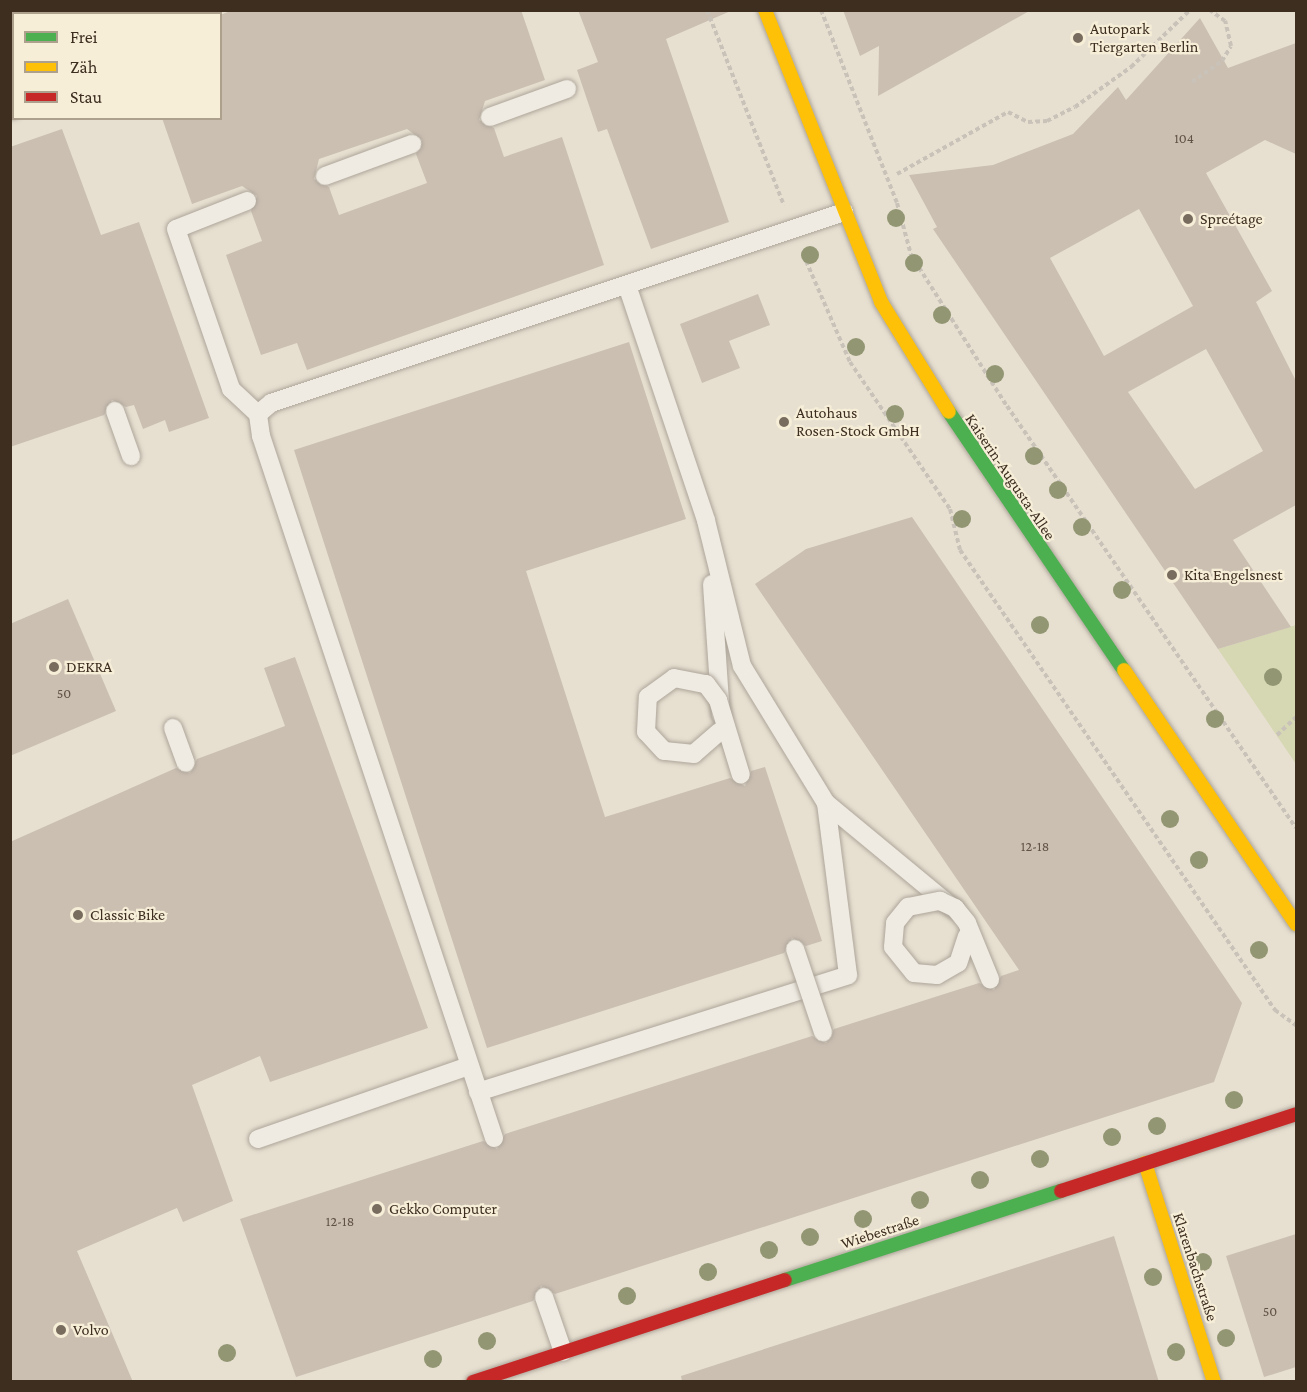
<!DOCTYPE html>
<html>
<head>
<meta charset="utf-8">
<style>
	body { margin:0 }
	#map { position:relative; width:1307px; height:1392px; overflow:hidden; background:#e7e0d1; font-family:"Crimson Pro",serif }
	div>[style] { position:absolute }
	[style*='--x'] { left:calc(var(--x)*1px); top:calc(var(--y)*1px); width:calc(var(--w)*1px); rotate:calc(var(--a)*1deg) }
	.green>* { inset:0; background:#d6d7b3 }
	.building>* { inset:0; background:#cbbfb2 }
	.path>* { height:4px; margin-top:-2px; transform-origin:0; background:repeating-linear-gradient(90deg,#c8c2b9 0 4.5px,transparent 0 7.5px) }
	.roads { filter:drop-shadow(0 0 2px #ada599) drop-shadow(0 0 2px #ada599) }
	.lane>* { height:18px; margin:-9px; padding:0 9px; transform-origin:9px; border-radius:9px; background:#efebe3 }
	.fast>* { height:14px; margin:-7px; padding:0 7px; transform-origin:7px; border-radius:7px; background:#4caf50 }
	.slow>* { height:14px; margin:-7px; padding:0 7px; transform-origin:7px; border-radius:7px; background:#ffc107 }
	.jam>* { height:14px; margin:-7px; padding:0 7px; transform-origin:7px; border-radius:7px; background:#c62828 }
	.bridges { filter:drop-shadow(0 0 2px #ada599) drop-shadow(0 0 2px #ada599) }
	.lane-bridge>* { height:18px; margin:-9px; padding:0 9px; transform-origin:9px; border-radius:9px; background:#efebe3 }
	.trees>* { width:18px; height:18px; margin:-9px; border-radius:50%; background:#929673 }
	.dots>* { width:16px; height:16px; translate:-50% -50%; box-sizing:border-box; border:3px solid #f7eed8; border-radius:50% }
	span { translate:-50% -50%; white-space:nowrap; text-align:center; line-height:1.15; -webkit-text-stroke:4.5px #f7eed8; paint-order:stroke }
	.number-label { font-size:14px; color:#605244 }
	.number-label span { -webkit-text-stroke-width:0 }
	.poi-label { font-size:16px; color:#3d2e20 }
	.left { translate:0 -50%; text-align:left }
	.street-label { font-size:16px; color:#3d2e20 }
	.frame { position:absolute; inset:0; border:12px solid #3d2e20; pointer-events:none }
	.legend { position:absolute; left:12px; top:12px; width:210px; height:108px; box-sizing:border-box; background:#f7eed8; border:2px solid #ada18e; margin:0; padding:8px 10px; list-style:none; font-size:18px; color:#3d2e20 }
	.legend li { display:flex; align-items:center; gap:12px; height:30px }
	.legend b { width:30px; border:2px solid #ada18e }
</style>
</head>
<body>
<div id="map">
	<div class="green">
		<div style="clip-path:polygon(1296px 625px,1296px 764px,1218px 649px)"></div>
	</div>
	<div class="building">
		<div style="clip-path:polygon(evenodd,233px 10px,521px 10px,545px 80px,485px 101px,479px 120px,494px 128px,504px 157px,562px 137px,604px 265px,307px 370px,297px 343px,261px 355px,226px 255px,262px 241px,251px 211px,257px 196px,242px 186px,192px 204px,162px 118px,220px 118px,220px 15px,233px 10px,407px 129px,422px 140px,416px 154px,427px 183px,339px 215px,329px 187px,314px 179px,319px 159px,407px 129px)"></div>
		<div style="clip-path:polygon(578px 10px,733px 10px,666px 39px,729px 222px,651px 249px,607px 129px,598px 132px,577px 70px,598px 62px)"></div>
		<div style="clip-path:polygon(843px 10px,1031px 10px,878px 96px,879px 46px,860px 56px)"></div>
		<div style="clip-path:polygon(evenodd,1200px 18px,1228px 68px,1296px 43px,1296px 154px,1265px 140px,1206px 173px,1272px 291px,1256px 302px,1296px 381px,1296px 505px,1233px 540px,1291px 627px,1218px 649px,933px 229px,937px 227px,909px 175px,993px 165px,1073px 134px,1118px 87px,1126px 100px,1200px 18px,1139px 209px,1193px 306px,1104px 356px,1050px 258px,1139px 209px,1200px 18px,1206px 349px,1263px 451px,1195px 489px,1128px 392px,1206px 349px)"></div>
		<div style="clip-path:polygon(62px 129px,101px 235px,139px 222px,209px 418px,169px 432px,165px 420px,143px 429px,134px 405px,126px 407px,112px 400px,104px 415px,10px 447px,10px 147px)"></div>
		<div style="clip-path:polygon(758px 294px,770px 325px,729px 341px,740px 368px,702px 383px,680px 324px)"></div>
		<div style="clip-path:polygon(629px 342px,686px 519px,526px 571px,605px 817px,730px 778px,745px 786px,751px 771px,765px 767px,822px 941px,806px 946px,792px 938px,784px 953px,487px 1048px,294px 450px)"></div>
		<div style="clip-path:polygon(912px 517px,1242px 1003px,1214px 1082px,555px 1294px,541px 1286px,533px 1301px,296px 1377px,240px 1219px,483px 1141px,497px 1149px,505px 1134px,812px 1036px,826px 1043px,834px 1029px,979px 983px,994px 990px,1001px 976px,1019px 970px,755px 584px,806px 549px)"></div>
		<div style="clip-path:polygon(68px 599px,116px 711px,10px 756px,10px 624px)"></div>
		<div style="clip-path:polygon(295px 657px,428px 1028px,270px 1082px,260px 1056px,192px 1085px,233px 1201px,183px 1222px,177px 1208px,77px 1251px,133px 1382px,10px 1382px,10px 842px,176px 768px,190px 773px,197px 759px,285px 726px,264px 668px)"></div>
		<div style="clip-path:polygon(1296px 1234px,1296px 1367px,1264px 1377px,1226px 1256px)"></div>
		<div style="clip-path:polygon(1114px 1236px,1159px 1382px,682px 1382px,681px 1376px)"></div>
	</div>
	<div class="path">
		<div style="--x:707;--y:10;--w:210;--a:68.5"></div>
		<div style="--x:821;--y:10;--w:207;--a:68.5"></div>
		<div style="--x:897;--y:203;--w:54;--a:74.9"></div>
		<div style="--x:911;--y:255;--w:179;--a:57.6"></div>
		<div style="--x:1007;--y:406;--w:511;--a:55.6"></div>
		<div style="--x:1192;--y:82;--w:37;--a:-35"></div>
		<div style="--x:1222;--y:61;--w:17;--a:-59"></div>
		<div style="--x:1231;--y:46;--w:26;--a:-103"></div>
		<div style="--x:1225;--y:21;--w:19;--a:-144"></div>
		<div style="--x:897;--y:174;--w:127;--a:-29.2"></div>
		<div style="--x:1008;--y:112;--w:22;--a:27"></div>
		<div style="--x:1028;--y:122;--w:19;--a:-3"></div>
		<div style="--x:1047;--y:121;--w:31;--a:-27"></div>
		<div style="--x:1075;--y:107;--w:69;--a:-35.5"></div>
		<div style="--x:1131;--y:67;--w:82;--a:-44"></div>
		<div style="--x:803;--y:254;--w:118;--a:66.5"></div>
		<div style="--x:850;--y:362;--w:178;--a:55.8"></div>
		<div style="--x:950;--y:509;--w:42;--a:76.3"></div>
		<div style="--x:960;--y:550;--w:558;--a:55.6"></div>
		<div style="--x:1275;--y:1010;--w:26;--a:36"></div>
		<div style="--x:1277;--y:735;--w:26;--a:-43"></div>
	</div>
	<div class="roads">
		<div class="lane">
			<div style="--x:57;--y:10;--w:4;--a:76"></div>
			<div style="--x:136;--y:14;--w:10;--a:-24"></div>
			<div style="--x:10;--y:110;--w:4;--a:-14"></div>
			<div style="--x:490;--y:117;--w:82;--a:-20"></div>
			<div style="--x:325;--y:176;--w:93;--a:-20.2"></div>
			<div style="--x:247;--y:201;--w:76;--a:158.5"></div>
			<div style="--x:176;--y:229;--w:169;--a:71"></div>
			<div style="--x:231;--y:389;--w:37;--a:43"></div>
			<div style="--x:115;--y:411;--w:48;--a:70.4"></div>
			<div style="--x:712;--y:584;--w:131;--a:86.1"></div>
			<div style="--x:173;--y:728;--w:37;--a:70"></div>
			<div style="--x:826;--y:803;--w:166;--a:39.6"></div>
			<div style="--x:478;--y:1092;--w:388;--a:-17.5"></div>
			<div style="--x:848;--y:975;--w:173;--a:-97.3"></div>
			<div style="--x:826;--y:803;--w:161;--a:-121.5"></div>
			<div style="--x:742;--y:666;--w:150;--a:-103.9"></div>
			<div style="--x:706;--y:520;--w:248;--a:-108.6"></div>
			<div style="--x:494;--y:1138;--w:740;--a:-108.36"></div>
			<div style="--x:261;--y:436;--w:22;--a:-98"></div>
			<div style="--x:258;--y:414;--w:17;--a:-40"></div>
			<div style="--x:271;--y:403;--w:604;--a:-18.43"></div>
			<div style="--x:258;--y:1139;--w:223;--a:-19.1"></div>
			<div style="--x:544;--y:1297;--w:58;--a:70.9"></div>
		</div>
		<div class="fast">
			<div style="--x:949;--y:412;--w:312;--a:55.9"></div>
			<div style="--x:785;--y:1280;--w:290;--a:-17.9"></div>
		</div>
		<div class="slow">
			<div style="--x:765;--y:10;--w:314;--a:68.3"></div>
			<div style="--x:881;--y:302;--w:129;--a:58.3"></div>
			<div style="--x:1124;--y:670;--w:307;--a:55.9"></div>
			<div style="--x:1145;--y:1163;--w:230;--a:72.5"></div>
		</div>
		<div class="jam">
			<div style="--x:1061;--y:1191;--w:247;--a:-18.1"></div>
			<div style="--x:473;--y:1382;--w:328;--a:-18.1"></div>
		</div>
	</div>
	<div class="bridges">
		<div class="lane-bridge">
			<div style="--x:719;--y:732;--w:33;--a:139"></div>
			<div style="--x:694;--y:754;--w:30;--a:-174"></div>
			<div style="--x:664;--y:751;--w:26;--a:-133"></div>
			<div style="--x:646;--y:732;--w:35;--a:-87"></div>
			<div style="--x:648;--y:697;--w:32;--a:-36"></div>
			<div style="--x:674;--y:678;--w:33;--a:11"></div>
			<div style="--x:706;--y:684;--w:20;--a:53"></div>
			<div style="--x:718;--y:700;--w:78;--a:73"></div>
			<div style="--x:967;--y:936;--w:28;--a:108"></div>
			<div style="--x:958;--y:963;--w:24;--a:150"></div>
			<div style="--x:937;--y:975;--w:23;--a:-175"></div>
			<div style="--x:914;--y:973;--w:33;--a:-129"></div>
			<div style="--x:893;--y:947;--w:24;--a:-85"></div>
			<div style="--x:895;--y:923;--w:21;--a:-51"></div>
			<div style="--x:908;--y:907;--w:33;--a:-11"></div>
			<div style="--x:940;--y:901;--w:17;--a:25"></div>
			<div style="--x:955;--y:908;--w:19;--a:51"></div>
			<div style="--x:967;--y:923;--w:61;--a:67.7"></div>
			<div style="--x:795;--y:949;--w:88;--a:71.4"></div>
		</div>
	</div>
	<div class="trees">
		<div style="left:896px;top:218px"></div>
		<div style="left:810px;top:255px"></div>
		<div style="left:914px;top:263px"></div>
		<div style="left:942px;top:315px"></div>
		<div style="left:856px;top:347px"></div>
		<div style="left:995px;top:374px"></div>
		<div style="left:895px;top:414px"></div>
		<div style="left:1034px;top:456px"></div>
		<div style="left:1058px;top:490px"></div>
		<div style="left:962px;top:519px"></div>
		<div style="left:1082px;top:527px"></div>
		<div style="left:1122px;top:590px"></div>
		<div style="left:1040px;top:625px"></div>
		<div style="left:1273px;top:677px"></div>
		<div style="left:1215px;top:719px"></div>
		<div style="left:1170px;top:819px"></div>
		<div style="left:1199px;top:860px"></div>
		<div style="left:1259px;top:950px"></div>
		<div style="left:1234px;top:1100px"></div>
		<div style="left:1157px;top:1126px"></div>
		<div style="left:1112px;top:1137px"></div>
		<div style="left:1040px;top:1159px"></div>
		<div style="left:980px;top:1180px"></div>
		<div style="left:920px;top:1200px"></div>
		<div style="left:863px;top:1219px"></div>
		<div style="left:810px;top:1237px"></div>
		<div style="left:769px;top:1250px"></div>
		<div style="left:1203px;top:1262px"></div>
		<div style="left:708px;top:1272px"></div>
		<div style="left:1153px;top:1277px"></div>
		<div style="left:627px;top:1296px"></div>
		<div style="left:1226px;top:1338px"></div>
		<div style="left:487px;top:1341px"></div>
		<div style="left:1176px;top:1352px"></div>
		<div style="left:227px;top:1353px"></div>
		<div style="left:433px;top:1359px"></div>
	</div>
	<div class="dots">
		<div style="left:1078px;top:38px;background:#786c5e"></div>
		<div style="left:1188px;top:219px;background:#786c5e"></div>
		<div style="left:784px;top:422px;background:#786c5e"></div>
		<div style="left:1172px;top:575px;background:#786c5e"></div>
		<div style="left:54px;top:667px;background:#786c5e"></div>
		<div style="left:78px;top:915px;background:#786c5e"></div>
		<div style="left:377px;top:1209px;background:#786c5e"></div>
		<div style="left:61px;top:1330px;background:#786c5e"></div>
	</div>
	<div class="number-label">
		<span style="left:1184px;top:138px">104</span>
		<span style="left:64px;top:693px">50</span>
		<span style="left:1035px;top:846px">12-18</span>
		<span style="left:340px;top:1221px">12-18</span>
		<span style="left:1270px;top:1311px">50</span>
	</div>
	<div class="poi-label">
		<span class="left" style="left:1090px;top:38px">Autopark<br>Tiergarten Berlin</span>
		<span class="left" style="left:1200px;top:219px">Spreétage</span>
		<span class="left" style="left:796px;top:422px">Autohaus<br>Rosen-Stock GmbH</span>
		<span class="left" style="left:1184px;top:575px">Kita Engelsnest</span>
		<span class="left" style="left:66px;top:667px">DEKRA</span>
		<span class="left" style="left:90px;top:915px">Classic Bike</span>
		<span class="left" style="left:389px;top:1209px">Gekko Computer</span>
		<span class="left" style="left:73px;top:1330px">Volvo</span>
	</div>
	<div class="street-label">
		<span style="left:1010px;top:477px;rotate:56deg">Kaiserin-Augusta-Allee</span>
		<span style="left:880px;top:1232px;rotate:-18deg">Wiebestraße</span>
		<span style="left:1195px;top:1267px;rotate:72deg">Klarenbachstraße</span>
	</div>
	<div class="frame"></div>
	<ul class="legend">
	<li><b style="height:8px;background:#4caf50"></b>Frei</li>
	<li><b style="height:8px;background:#ffc107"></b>Zäh</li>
	<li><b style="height:8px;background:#c62828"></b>Stau</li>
	</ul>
</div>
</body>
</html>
